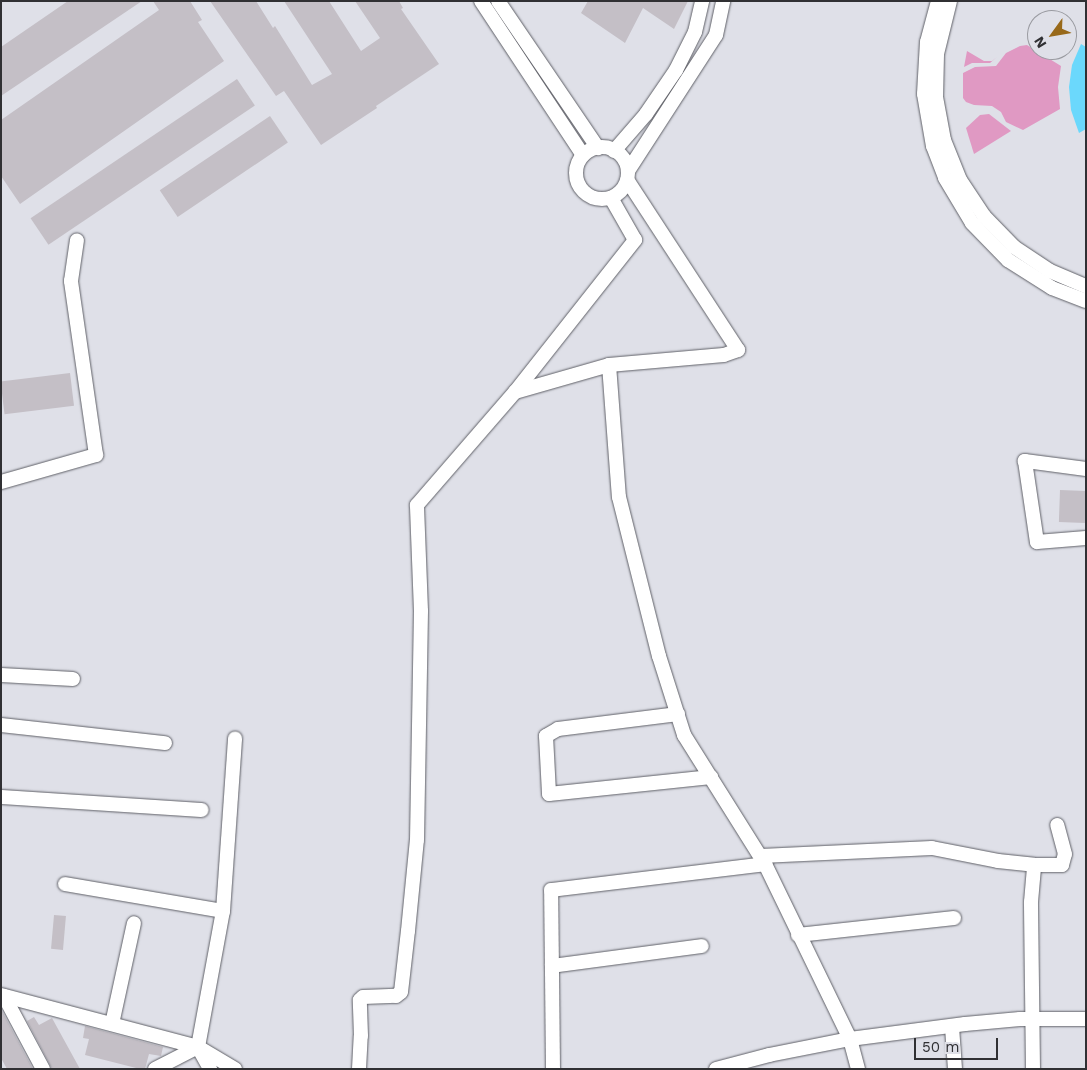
<!DOCTYPE html>
<html>
<head>
<meta charset="utf-8">
<style>
	body { margin:0 }
	#map { position:relative; width:1087px; height:1070px; overflow:hidden; background:#dfe0e8; font-family:"Work Sans",sans-serif }
	div>[style] { position:absolute }
	[style*='--x'] { left:calc(var(--x)*1px); top:calc(var(--y)*1px); width:calc(var(--w)*1px); rotate:calc(var(--a)*1deg) }
	.green>* { inset:0; background:#e099c3 }
	.water>* { inset:0; background:#6bd8fc }
	.building>* { inset:0; background:#c4bfc6; transform-origin:0 0 }
	.roads { filter:drop-shadow(0 0 1px #5f6067) drop-shadow(0 0 1px #5f6067) }
	.minor>* { height:14px; margin:-7px; padding:0 7px; transform-origin:7px; border-radius:7px; background:#fff }
	.minor>.ring { margin:-7px; padding:0; box-sizing:content-box; background:none; border:14px solid #fff; border-radius:50% }
	span { translate:-50% -50%; white-space:nowrap; text-align:center; line-height:1.15; -webkit-text-stroke:5px #dfe0e8; paint-order:stroke }
	.frame { position:absolute; inset:0; border:2px solid #303033; pointer-events:none }
	.north { position:absolute; left:1027px; top:10px; width:50px; height:50px; box-sizing:border-box; background:#dfe0e8; border:1px solid #999aa0; border-radius:50%; rotate:238deg; font-size:14px; font-weight:700; line-height:20px; text-align:center; color:#303033 }
	.north::after { content:''; display:block; margin:auto; width:18px; height:22px; background:#98691a; clip-path:polygon(50% 0,100% 100%,50% 72%,0 100%) }
	.scale { position:absolute; left:914px; top:1038px; width:84px; height:22px; box-sizing:border-box; border:2px solid #303033; border-top:0; padding-left:6px; font-size:15px; line-height:18px; white-space:nowrap; color:#303033; -webkit-text-stroke:4px #dfe0e8; paint-order:stroke }
</style>
</head>
<body>
<div id="map">
	<div class="green">
		<div style="clip-path:polygon(1027px 45px,1061px 66px,1058px 87px,1060px 109px,1023px 130px,1006px 122px,1001px 112px,992px 106px,974px 105px,966px 102px,963px 98px,963px 73px,975px 67px,996px 66px,1006px 53px,1020px 46px)"></div>
		<div style="clip-path:polygon(967px 51px,984px 61px,992px 61px,997px 57px,990px 63px,972px 63px,964px 67px)"></div>
		<div style="clip-path:polygon(989px 114px,1011px 131px,974px 154px,966px 128px,980px 115px)"></div>
	</div>
	<div class="water">
		<div style="clip-path:polygon(1081px 44px,1086px 47px,1086px 129px,1079px 133px,1071px 110px,1069px 87px,1072px 65px)"></div>
	</div>
	<div class="building">
		<div style="clip-path:polygon(68px 1px,142px 1px,1px 96px,1px 47px)"></div>
		<div style="clip-path:polygon(153px 1px,190px 1px,202px 20px,198px 22px,224px 61px,20px 204px,1px 176px,1px 120px,159px 10px)"></div>
		<div style="clip-path:polygon(210px 1px,256px 1px,273px 28px,275px 26px,312px 85px,332px 74px,284px 1px,329px 1px,361px 51px,380px 38px,355px 1px,399px 1px,403px 8px,401px 9px,439px 64px,376px 106px,377px 108px,321px 145px,284px 91px,276px 96px)"></div>
		<div style="clip-path:polygon(588px 1px,688px 1px,674px 29px,643px 8px,625px 43px,581px 13px)"></div>
		<div style="left:237px;top:79px;width:32px;height:249px;rotate:56deg"></div>
		<div style="left:270px;top:116px;width:32px;height:133px;rotate:56deg"></div>
		<div style="left:70px;top:373px;width:33px;height:70px;rotate:83deg"></div>
		<div style="left:1060px;top:490px;width:26px;height:32px;rotate:2deg"></div>
		<div style="left:54px;top:915px;width:12px;height:34px;rotate:5deg"></div>
		<div style="clip-path:polygon(1px 1009px,33px 1069px,7px 1069px,1px 1058px)"></div>
		<div style="clip-path:polygon(34px 1017px,39px 1025px,52px 1018px,80px 1069px,52px 1069px,27px 1021px)"></div>
		<div style="clip-path:polygon(85px 1026px,163px 1047px,161px 1056px,149px 1054px,145px 1069px,140px 1069px,85px 1055px,89px 1039px,83px 1038px)"></div>
	</div>
	<div class="roads">
		<div class="minor">
			<div style="--x:481;--y:1;--w:185;--a:56.5"></div>
			<div style="--x:498;--y:1;--w:178;--a:55.8"></div>
			<div style="--x:938;--y:1;--w:42;--a:105"></div>
			<div style="--x:927;--y:42;--w:52;--a:93.3"></div>
			<div style="--x:924;--y:94;--w:53;--a:80.2"></div>
			<div style="--x:933;--y:146;--w:34;--a:69"></div>
			<div style="--x:945;--y:178;--w:52;--a:59"></div>
			<div style="--x:972;--y:223;--w:52;--a:45.8"></div>
			<div style="--x:1008;--y:260;--w:52;--a:32.5"></div>
			<div style="--x:1052;--y:288;--w:36;--a:21"></div>
			<div style="--x:950;--y:1;--w:55;--a:103.8"></div>
			<div style="--x:937;--y:54;--w:43;--a:91.3"></div>
			<div style="--x:936;--y:97;--w:44;--a:79.5"></div>
			<div style="--x:944;--y:140;--w:43;--a:68.2"></div>
			<div style="--x:960;--y:180;--w:43;--a:56.3"></div>
			<div style="--x:984;--y:216;--w:43;--a:45.9"></div>
			<div style="--x:1014;--y:247;--w:43;--a:33.7"></div>
			<div style="--x:1050;--y:271;--w:39;--a:23"></div>
			<div class="ring" style="left:576px;top:147px;width:38px;height:38px"></div>
			<div style="--x:614;--y:151;--w:49;--a:-49.1"></div>
			<div style="--x:646;--y:114;--w:53;--a:-55.7"></div>
			<div style="--x:676;--y:70;--w:42;--a:-63.4"></div>
			<div style="--x:695;--y:32;--w:32;--a:-77"></div>
			<div style="--x:628;--y:171;--w:162;--a:-57.1"></div>
			<div style="--x:716;--y:35;--w:35;--a:-78"></div>
			<div style="--x:609;--y:365;--w:132;--a:85.7"></div>
			<div style="--x:619;--y:497;--w:164;--a:75.9"></div>
			<div style="--x:659;--y:656;--w:83;--a:72.4"></div>
			<div style="--x:684;--y:735;--w:152;--a:57.9"></div>
			<div style="--x:765;--y:864;--w:195;--a:64.1"></div>
			<div style="--x:850;--y:1039;--w:31;--a:75"></div>
			<div style="--x:515;--y:392;--w:194;--a:-51.7"></div>
			<div style="--x:635;--y:240;--w:48;--a:-119.7"></div>
			<div style="--x:1086;--y:469;--w:62;--a:-172.5"></div>
			<div style="--x:1025;--y:461;--w:82;--a:81.6"></div>
			<div style="--x:1037;--y:542;--w:49;--a:-4.7"></div>
			<div style="--x:1;--y:482;--w:99;--a:-15.9"></div>
			<div style="--x:96;--y:455;--w:176;--a:-98.2"></div>
			<div style="--x:71;--y:281;--w:41;--a:-81.7"></div>
			<div style="--x:1;--y:675;--w:72;--a:3.2"></div>
			<div style="--x:678;--y:714;--w:121;--a:172.9"></div>
			<div style="--x:558;--y:729;--w:14;--a:150"></div>
			<div style="--x:546;--y:736;--w:58;--a:87"></div>
			<div style="--x:549;--y:794;--w:163;--a:-6"></div>
			<div style="--x:1;--y:725;--w:165;--a:6.3"></div>
			<div style="--x:1;--y:797;--w:201;--a:3.7"></div>
			<div style="--x:761;--y:856;--w:171;--a:-2.7"></div>
			<div style="--x:932;--y:848;--w:67;--a:11.1"></div>
			<div style="--x:998;--y:861;--w:36;--a:6"></div>
			<div style="--x:1034;--y:865;--w:28;--a:0"></div>
			<div style="--x:1062;--y:865;--w:11;--a:-75"></div>
			<div style="--x:1065;--y:854;--w:30;--a:-105"></div>
			<div style="--x:65;--y:884;--w:160;--a:9.7"></div>
			<div style="--x:798;--y:935;--w:157;--a:-6.2"></div>
			<div style="--x:552;--y:966;--w:151;--a:-7.6"></div>
			<div style="--x:1;--y:995;--w:204;--a:14.8"></div>
			<div style="--x:198;--y:1047;--w:25;--a:61"></div>
			<div style="--x:4;--y:996;--w:83;--a:61.9"></div>
			<div style="--x:112;--y:1024;--w:103;--a:-77.7"></div>
			<div style="--x:952;--y:1027;--w:42;--a:85.9"></div>
			<div style="--x:198;--y:1047;--w:138;--a:-79.6"></div>
			<div style="--x:223;--y:911;--w:173;--a:-86"></div>
			<div style="--x:155;--y:1069;--w:48;--a:-27.1"></div>
			<div style="--x:198;--y:1047;--w:43;--a:30.7"></div>
			<div style="--x:359;--y:1069;--w:33;--a:-87"></div>
			<div style="--x:361;--y:1036;--w:36;--a:-92"></div>
			<div style="--x:360;--y:1000;--w:4;--a:-45"></div>
			<div style="--x:363;--y:997;--w:33;--a:-2"></div>
			<div style="--x:396;--y:996;--w:6;--a:-39"></div>
			<div style="--x:401;--y:992;--w:61;--a:-83.5"></div>
			<div style="--x:408;--y:931;--w:91;--a:-84.4"></div>
			<div style="--x:417;--y:840;--w:229;--a:-89"></div>
			<div style="--x:421;--y:611;--w:106;--a:-92.2"></div>
			<div style="--x:417;--y:505;--w:150;--a:-49.1"></div>
			<div style="--x:515;--y:392;--w:98;--a:-16"></div>
			<div style="--x:609;--y:365;--w:115;--a:-5"></div>
			<div style="--x:724;--y:355;--w:15;--a:-20"></div>
			<div style="--x:738;--y:350;--w:203;--a:-123.1"></div>
			<div style="--x:553;--y:1069;--w:179;--a:-90.6"></div>
			<div style="--x:551;--y:890;--w:216;--a:-6.9"></div>
			<div style="--x:716;--y:1069;--w:55;--a:-14.8"></div>
			<div style="--x:769;--y:1055;--w:83;--a:-11.2"></div>
			<div style="--x:850;--y:1039;--w:116;--a:-7.4"></div>
			<div style="--x:965;--y:1024;--w:55;--a:-5.2"></div>
			<div style="--x:1020;--y:1019;--w:66;--a:0"></div>
			<div style="--x:1033;--y:1069;--w:167;--a:-90.7"></div>
			<div style="--x:1031;--y:902;--w:37;--a:-85"></div>
		</div>
	</div>
	<div class="frame"></div>
	<div class="north">N</div>
	<div class="scale">50 m</div>
</div>
</body>
</html>
